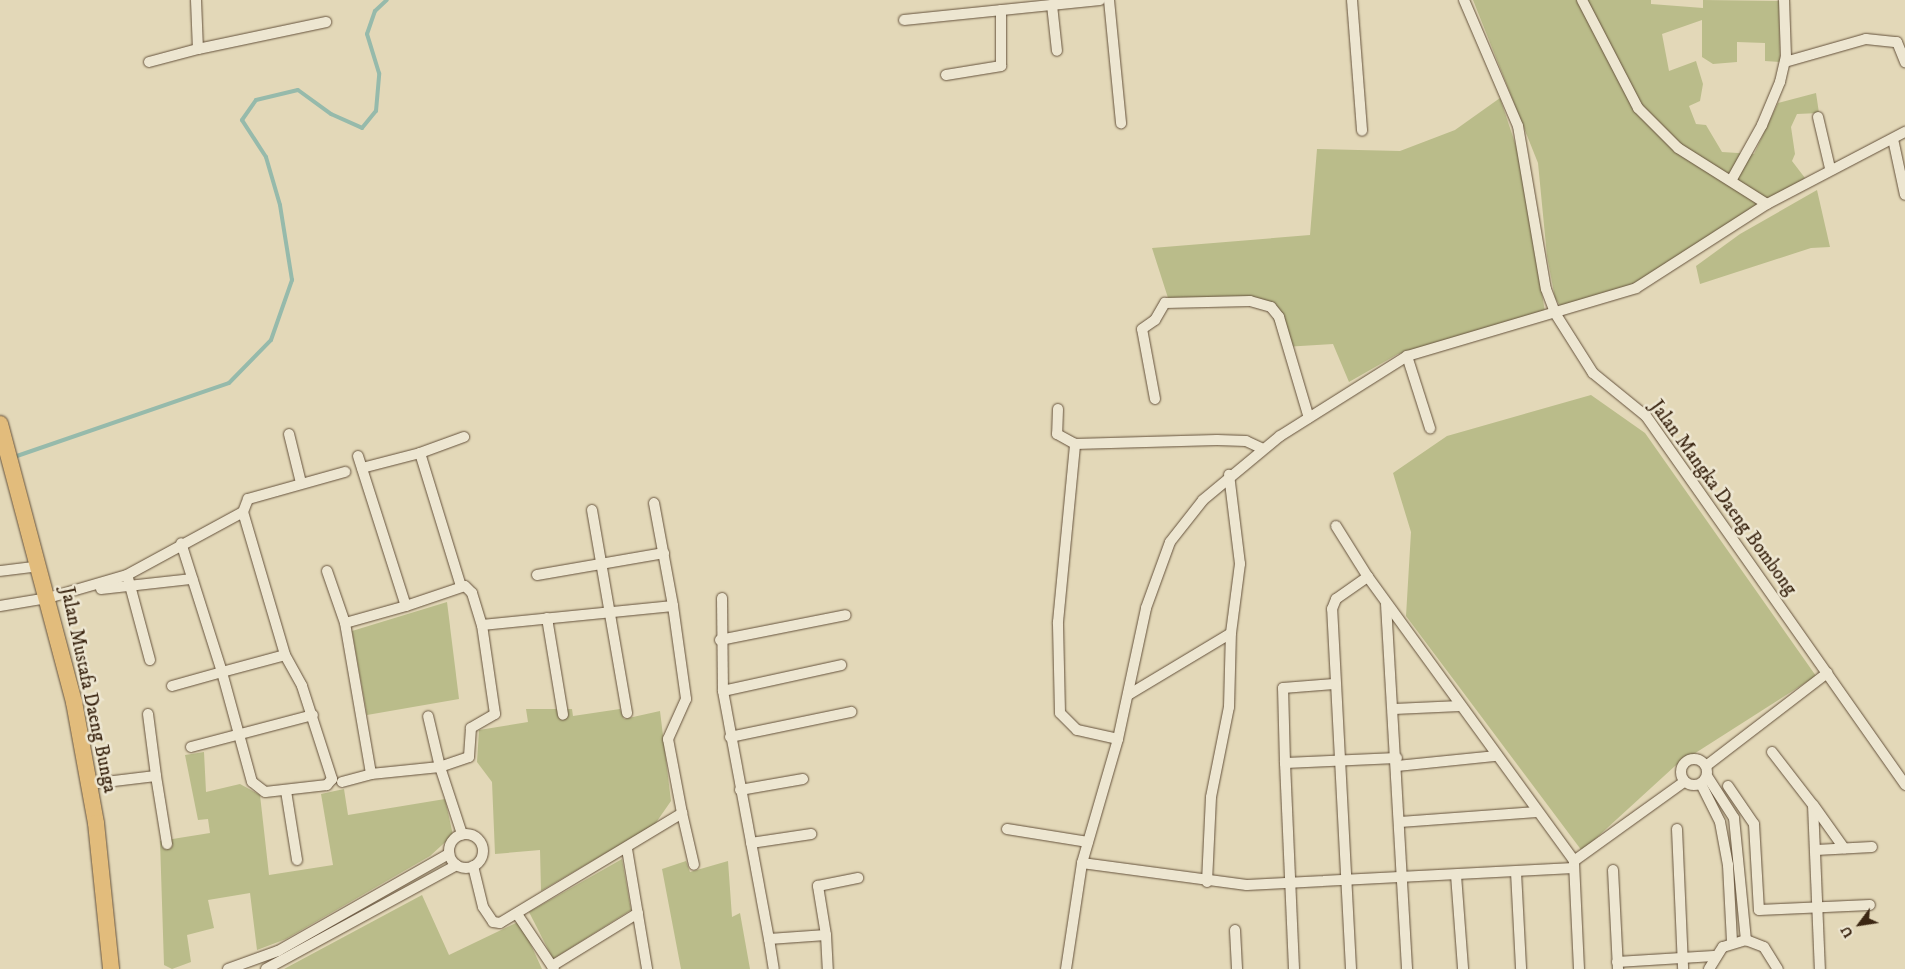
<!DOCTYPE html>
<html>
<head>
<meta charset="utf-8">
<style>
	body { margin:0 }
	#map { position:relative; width:1905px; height:969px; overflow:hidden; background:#e3d8b8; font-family:"IM FELL DW Pica",serif }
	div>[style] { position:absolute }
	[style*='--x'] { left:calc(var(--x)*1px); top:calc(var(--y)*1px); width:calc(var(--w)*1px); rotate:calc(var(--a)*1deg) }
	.green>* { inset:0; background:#babc8a }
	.stream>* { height:4px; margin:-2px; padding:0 2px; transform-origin:2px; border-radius:2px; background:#96baab }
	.roads { filter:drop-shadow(0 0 1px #65523c) drop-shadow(0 0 1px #65523c) }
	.minor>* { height:10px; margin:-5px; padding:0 5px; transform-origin:5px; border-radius:5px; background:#ede6d1 }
	.minor>.ring { margin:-5px; padding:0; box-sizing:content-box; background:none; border:10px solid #ede6d1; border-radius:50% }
	.primary>* { height:16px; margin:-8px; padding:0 8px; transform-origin:8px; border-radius:8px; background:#e2bc7c }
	span { translate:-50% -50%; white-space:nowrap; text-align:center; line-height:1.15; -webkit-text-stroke:5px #ede6d1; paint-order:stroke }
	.street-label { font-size:19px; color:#3b2612 }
	.north { position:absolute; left:1835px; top:899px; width:50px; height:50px; -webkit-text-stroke:4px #ede6d1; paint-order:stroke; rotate:239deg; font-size:14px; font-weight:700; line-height:20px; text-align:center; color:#3b2612 }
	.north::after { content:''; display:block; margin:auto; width:18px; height:22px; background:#3b2612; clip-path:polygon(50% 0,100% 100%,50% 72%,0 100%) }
</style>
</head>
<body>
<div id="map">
	<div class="green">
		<div style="clip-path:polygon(1473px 0,1651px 0,1651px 4px,1703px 8px,1703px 0,1779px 1px,1780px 62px,1765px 61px,1765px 43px,1737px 42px,1737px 62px,1713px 64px,1702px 57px,1702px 20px,1662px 34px,1669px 71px,1696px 61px,1703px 84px,1700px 101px,1689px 106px,1696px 124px,1706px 125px,1722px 152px,1754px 154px,1778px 103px,1816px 93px,1819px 113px,1797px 114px,1791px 127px,1795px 154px,1792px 161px,1805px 178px,1648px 279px,1561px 307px,1555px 298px,1547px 256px,1538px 163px)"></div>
		<div style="clip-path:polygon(1500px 98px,1520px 158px,1545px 312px,1398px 354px,1349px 382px,1333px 344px,1284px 347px,1267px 302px,1169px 301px,1152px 248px,1310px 235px,1317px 149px,1400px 151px,1455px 130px)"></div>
		<div style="clip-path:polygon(1817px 190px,1830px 247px,1811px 248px,1700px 284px,1696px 266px,1740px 234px)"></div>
		<div style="clip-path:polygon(1591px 395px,1645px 433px,1816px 676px,1675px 766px,1582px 851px,1406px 616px,1411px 532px,1393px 473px,1447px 436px)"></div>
		<div style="clip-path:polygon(447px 602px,459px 699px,367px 715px,352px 631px)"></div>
		<div style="clip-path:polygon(526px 709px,572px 709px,573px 716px,620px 709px,624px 719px,660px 711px,671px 801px,655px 824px,541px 891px,540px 850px,495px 854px,492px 782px,477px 762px,479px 730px,528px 722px)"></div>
		<div style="clip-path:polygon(204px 752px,206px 792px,240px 784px,260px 795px,269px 875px,333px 865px,321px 794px,344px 789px,348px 815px,445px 799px,453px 835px,430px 856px,286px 939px,257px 950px,250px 893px,208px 900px,214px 928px,187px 935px,191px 962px,172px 969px,164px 965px,160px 841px,210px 833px,208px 819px,198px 820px,185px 755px)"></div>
		<div style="clip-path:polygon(622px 859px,631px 910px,553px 959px,529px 912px)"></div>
		<div style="clip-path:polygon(686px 861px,690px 872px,728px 861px,732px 917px,740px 913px,750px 969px,681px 969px,662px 869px)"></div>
		<div style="clip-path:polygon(422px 895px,449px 955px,520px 921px,542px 969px,284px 969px)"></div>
	</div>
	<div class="stream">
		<div style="--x:14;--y:457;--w:227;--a:-19"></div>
		<div style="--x:229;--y:383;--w:60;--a:-45.7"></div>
		<div style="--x:271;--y:340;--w:64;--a:-70.7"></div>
		<div style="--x:292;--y:280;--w:76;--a:-99.1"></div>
		<div style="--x:280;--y:205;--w:50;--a:-106.3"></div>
		<div style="--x:266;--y:157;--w:44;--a:-123"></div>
		<div style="--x:242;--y:120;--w:24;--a:-55"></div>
		<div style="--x:256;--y:100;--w:43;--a:-13.4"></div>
		<div style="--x:298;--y:90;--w:41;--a:36"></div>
		<div style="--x:331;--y:114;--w:34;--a:24"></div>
		<div style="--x:362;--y:128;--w:22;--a:-51"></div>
		<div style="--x:376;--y:111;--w:38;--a:-85"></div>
		<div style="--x:379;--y:73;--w:41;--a:-107.1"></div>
		<div style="--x:367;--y:34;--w:24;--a:-71"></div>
		<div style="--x:375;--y:11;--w:16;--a:-43"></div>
	</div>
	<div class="roads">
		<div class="minor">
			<div style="--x:196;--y:0;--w:49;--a:87.7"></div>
			<div style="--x:198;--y:49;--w:131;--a:-11.9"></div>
			<div style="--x:1109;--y:0;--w:124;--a:84.4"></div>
			<div style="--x:1352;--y:0;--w:131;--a:85.6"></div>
			<div style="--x:1464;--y:0;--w:137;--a:66.8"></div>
			<div style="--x:1518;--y:126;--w:165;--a:80.3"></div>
			<div style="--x:1546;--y:289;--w:26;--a:69"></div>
			<div style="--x:1555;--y:313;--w:71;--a:57.7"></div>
			<div style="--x:1593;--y:373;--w:68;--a:39.1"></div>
			<div style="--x:1646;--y:416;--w:451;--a:54.9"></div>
			<div style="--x:1582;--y:0;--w:122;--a:62.6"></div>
			<div style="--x:1638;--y:108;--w:57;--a:45"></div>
			<div style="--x:1678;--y:148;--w:105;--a:32.2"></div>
			<div style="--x:1052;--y:5;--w:46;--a:83.8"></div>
			<div style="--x:904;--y:20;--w:197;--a:-5.8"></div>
			<div style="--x:149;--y:62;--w:51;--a:-14.9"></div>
			<div style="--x:1785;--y:62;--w:84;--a:-15.9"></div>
			<div style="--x:1866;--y:39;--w:31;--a:6"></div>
			<div style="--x:1897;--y:42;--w:22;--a:68"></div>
			<div style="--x:946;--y:75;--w:56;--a:-9.3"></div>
			<div style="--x:1001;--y:66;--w:56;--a:-90"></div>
			<div style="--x:1818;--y:117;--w:52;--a:76.8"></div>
			<div style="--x:1893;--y:139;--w:57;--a:77.9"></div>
			<div style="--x:1732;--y:179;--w:62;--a:-60.9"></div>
			<div style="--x:1762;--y:125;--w:47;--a:-67.3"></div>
			<div style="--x:1780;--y:82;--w:26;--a:-77"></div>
			<div style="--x:1786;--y:57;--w:57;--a:-92"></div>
			<div style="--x:1407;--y:356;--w:76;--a:72.3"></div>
			<div style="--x:1155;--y:399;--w:71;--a:-100.5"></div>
			<div style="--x:1142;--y:329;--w:16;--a:-35"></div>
			<div style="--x:1155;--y:320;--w:20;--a:-60"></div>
			<div style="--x:1165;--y:303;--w:85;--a:-1.3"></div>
			<div style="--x:1250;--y:301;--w:22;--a:16"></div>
			<div style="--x:1271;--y:307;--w:13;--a:51"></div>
			<div style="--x:1279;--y:317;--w:105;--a:73.5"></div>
			<div style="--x:1058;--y:409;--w:25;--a:92"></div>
			<div style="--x:1057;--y:434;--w:21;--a:29"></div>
			<div style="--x:289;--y:434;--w:50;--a:76.2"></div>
			<div style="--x:420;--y:453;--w:47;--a:-20"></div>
			<div style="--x:358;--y:456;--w:157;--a:72.3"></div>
			<div style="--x:406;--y:606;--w:63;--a:164.4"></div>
			<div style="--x:345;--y:623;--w:153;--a:80.2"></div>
			<div style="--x:371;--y:774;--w:69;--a:-5.8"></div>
			<div style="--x:440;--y:767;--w:71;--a:71.8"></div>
			<div style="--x:362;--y:468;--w:60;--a:-14.5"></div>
			<div style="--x:420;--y:453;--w:139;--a:72.9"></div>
			<div style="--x:654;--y:503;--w:105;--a:79.5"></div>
			<div style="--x:592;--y:510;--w:206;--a:80.2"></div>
			<div style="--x:243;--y:512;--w:149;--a:73.6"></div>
			<div style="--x:285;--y:655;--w:35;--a:61"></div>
			<div style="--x:302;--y:686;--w:98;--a:72.1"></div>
			<div style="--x:332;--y:779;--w:8;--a:130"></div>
			<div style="--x:327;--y:785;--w:62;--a:173.6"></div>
			<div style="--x:265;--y:792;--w:16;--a:-142"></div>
			<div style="--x:252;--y:782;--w:114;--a:-105.3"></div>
			<div style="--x:222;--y:672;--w:65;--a:-15.1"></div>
			<div style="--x:1336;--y:526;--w:60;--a:57.9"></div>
			<div style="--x:0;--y:571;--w:39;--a:-7"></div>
			<div style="--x:327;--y:571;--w:55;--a:70.9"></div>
			<div style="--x:537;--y:575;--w:129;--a:-9.8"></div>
			<div style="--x:128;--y:578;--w:85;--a:75"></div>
			<div style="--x:101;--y:589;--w:92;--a:-6.3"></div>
			<div style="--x:722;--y:598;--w:93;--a:89.4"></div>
			<div style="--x:723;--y:691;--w:252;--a:79.5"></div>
			<div style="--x:769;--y:939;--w:57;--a:-4"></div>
			<div style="--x:826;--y:935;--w:34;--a:87"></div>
			<div style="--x:1386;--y:604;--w:366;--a:86.7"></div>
			<div style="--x:0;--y:606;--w:49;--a:-9.5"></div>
			<div style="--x:48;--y:598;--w:82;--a:-16.2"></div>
			<div style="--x:127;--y:575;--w:132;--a:-28.5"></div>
			<div style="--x:243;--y:512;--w:14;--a:-69"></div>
			<div style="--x:248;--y:499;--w:101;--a:-15.6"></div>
			<div style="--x:406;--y:606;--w:62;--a:-18.7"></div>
			<div style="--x:465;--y:586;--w:10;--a:45"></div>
			<div style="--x:472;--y:593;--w:34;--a:73"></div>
			<div style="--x:482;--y:625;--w:90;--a:81.7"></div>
			<div style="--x:495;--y:714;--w:28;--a:150"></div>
			<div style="--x:471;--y:728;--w:29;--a:94"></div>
			<div style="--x:469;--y:757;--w:31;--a:161"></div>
			<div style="--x:440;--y:767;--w:52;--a:-103.2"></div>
			<div style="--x:547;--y:618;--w:98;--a:80.6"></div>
			<div style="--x:482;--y:625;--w:192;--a:-5.7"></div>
			<div style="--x:673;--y:606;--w:94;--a:82"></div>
			<div style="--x:686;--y:699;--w:44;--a:114.2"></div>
			<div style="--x:668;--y:739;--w:75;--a:79.3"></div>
			<div style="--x:720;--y:640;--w:128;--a:-11.2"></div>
			<div style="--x:172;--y:686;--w:52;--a:-15.6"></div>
			<div style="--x:222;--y:672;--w:135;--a:-107.6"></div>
			<div style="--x:723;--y:691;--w:121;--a:-12.4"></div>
			<div style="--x:1128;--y:695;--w:120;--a:-31"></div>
			<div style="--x:1394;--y:709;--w:66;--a:-2.6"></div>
			<div style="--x:148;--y:714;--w:63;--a:82.6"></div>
			<div style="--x:730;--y:737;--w:124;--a:-11.7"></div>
			<div style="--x:1118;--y:739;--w:42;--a:-167.6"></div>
			<div style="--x:1077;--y:730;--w:24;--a:-135"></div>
			<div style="--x:1060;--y:713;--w:91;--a:-91.3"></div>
			<div style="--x:1058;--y:622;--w:179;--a:-84.5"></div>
			<div style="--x:1075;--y:444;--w:142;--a:-1.6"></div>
			<div style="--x:1217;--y:440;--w:29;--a:2"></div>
			<div style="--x:1246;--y:441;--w:19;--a:25"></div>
			<div style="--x:191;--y:747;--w:126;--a:-14.7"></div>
			<div style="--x:1772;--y:752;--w:67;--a:52.3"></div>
			<div style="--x:1813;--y:805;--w:164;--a:87.6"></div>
			<div class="ring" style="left:1681px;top:759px;width:16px;height:16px"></div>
			<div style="--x:1285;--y:763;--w:75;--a:-91.5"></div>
			<div style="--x:1283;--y:688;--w:51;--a:-4.5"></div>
			<div style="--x:1397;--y:766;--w:100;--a:-5.8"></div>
			<div style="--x:1706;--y:766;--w:153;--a:-37.5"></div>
			<div style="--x:1707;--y:776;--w:50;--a:57.3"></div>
			<div style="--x:1734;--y:818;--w:123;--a:84.4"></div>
			<div style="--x:342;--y:782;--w:30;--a:-15"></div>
			<div style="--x:89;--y:784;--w:67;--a:-6.8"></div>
			<div style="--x:156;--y:776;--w:69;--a:80.8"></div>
			<div style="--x:1701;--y:784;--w:42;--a:63.4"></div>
			<div style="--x:1720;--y:822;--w:44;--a:79.5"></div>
			<div style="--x:1728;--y:865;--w:76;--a:87"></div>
			<div style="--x:1728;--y:786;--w:46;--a:55.6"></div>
			<div style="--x:1754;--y:824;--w:86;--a:86.7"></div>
			<div style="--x:1759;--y:910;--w:111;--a:-2.6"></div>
			<div style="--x:740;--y:790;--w:64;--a:-9.9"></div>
			<div style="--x:286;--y:791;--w:70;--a:80.9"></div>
			<div style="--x:1814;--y:806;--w:52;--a:54.5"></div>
			<div style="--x:1400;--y:822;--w:137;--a:-4.2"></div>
			<div style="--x:1007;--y:829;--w:82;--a:9.1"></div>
			<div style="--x:1677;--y:829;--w:140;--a:87.5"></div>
			<div class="ring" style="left:449px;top:834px;width:24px;height:24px"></div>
			<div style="--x:751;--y:843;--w:61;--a:-8.5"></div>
			<div style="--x:627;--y:849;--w:122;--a:80.5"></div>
			<div style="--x:1816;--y:850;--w:56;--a:-3.1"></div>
			<div style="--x:1082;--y:863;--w:166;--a:7.6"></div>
			<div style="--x:1247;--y:885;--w:327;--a:-3"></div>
			<div style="--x:1574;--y:863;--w:106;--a:87.3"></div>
			<div style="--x:473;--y:866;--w:42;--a:76.3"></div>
			<div style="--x:483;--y:907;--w:18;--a:56"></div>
			<div style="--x:493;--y:922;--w:7;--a:8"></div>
			<div style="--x:500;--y:923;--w:213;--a:-31.1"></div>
			<div style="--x:682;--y:813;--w:53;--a:77"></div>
			<div style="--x:1613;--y:870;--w:99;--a:87.1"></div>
			<div style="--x:1516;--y:872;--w:97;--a:87"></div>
			<div style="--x:1456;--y:875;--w:94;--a:85.7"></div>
			<div style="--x:1207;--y:882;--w:85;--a:-87.3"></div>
			<div style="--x:1211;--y:797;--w:92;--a:-78.7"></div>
			<div style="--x:1229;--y:707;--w:74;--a:-88.5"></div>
			<div style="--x:1231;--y:633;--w:70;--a:-82.6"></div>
			<div style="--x:1240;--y:564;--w:90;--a:-97"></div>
			<div style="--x:517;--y:914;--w:66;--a:56.1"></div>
			<div style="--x:1235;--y:930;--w:39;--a:87"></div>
			<div style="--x:826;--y:935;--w:50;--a:-99.3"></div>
			<div style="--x:818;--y:886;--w:41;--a:-11.3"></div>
			<div style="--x:769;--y:939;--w:30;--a:81"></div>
			<div style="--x:1617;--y:962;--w:97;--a:-3.5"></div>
			<div style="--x:552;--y:966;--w:101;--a:-31.6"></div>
			<div style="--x:228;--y:969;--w:53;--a:-19.8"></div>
			<div style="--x:278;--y:951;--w:197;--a:-29.6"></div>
			<div style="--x:266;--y:969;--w:217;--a:-28.6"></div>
			<div style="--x:1066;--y:969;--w:107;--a:-81.4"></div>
			<div style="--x:1082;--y:863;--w:129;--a:-73.8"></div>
			<div style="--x:1118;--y:739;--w:134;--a:-77.9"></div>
			<div style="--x:1146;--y:608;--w:70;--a:-70"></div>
			<div style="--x:1170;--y:542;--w:53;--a:-51.8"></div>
			<div style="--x:1203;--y:500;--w:100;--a:-39.7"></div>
			<div style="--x:1280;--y:436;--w:150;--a:-32.2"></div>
			<div style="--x:1407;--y:356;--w:239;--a:-16.5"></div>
			<div style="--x:1636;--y:288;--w:156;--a:-32.7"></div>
			<div style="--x:1767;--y:204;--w:156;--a:-27.6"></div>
			<div style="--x:1294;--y:969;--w:206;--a:-92.5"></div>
			<div style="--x:1285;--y:763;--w:112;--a:-2.6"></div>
			<div style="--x:1351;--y:969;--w:361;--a:-93"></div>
			<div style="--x:1332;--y:609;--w:11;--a:-68"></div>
			<div style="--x:1336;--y:599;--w:39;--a:-35"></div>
			<div style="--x:1368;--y:577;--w:351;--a:54"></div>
			<div style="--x:1574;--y:861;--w:135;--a:-35.7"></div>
			<div style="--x:1709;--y:969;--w:26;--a:-58"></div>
			<div style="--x:1723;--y:947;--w:24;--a:-17"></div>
			<div style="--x:1746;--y:940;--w:19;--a:21"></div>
			<div style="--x:1764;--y:947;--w:26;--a:58"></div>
		</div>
		<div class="primary">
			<div style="--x:0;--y:424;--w:288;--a:75.1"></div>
			<div style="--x:74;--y:702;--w:123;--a:79.7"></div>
			<div style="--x:96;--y:823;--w:147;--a:84.1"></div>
		</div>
	</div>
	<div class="street-label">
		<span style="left:1723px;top:498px;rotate:54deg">Jalan Mangka Daeng Bombong</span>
		<span style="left:88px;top:690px;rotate:78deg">Jalan Mustafa Daeng Bunga</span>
	</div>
	<div class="north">U</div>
</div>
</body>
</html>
